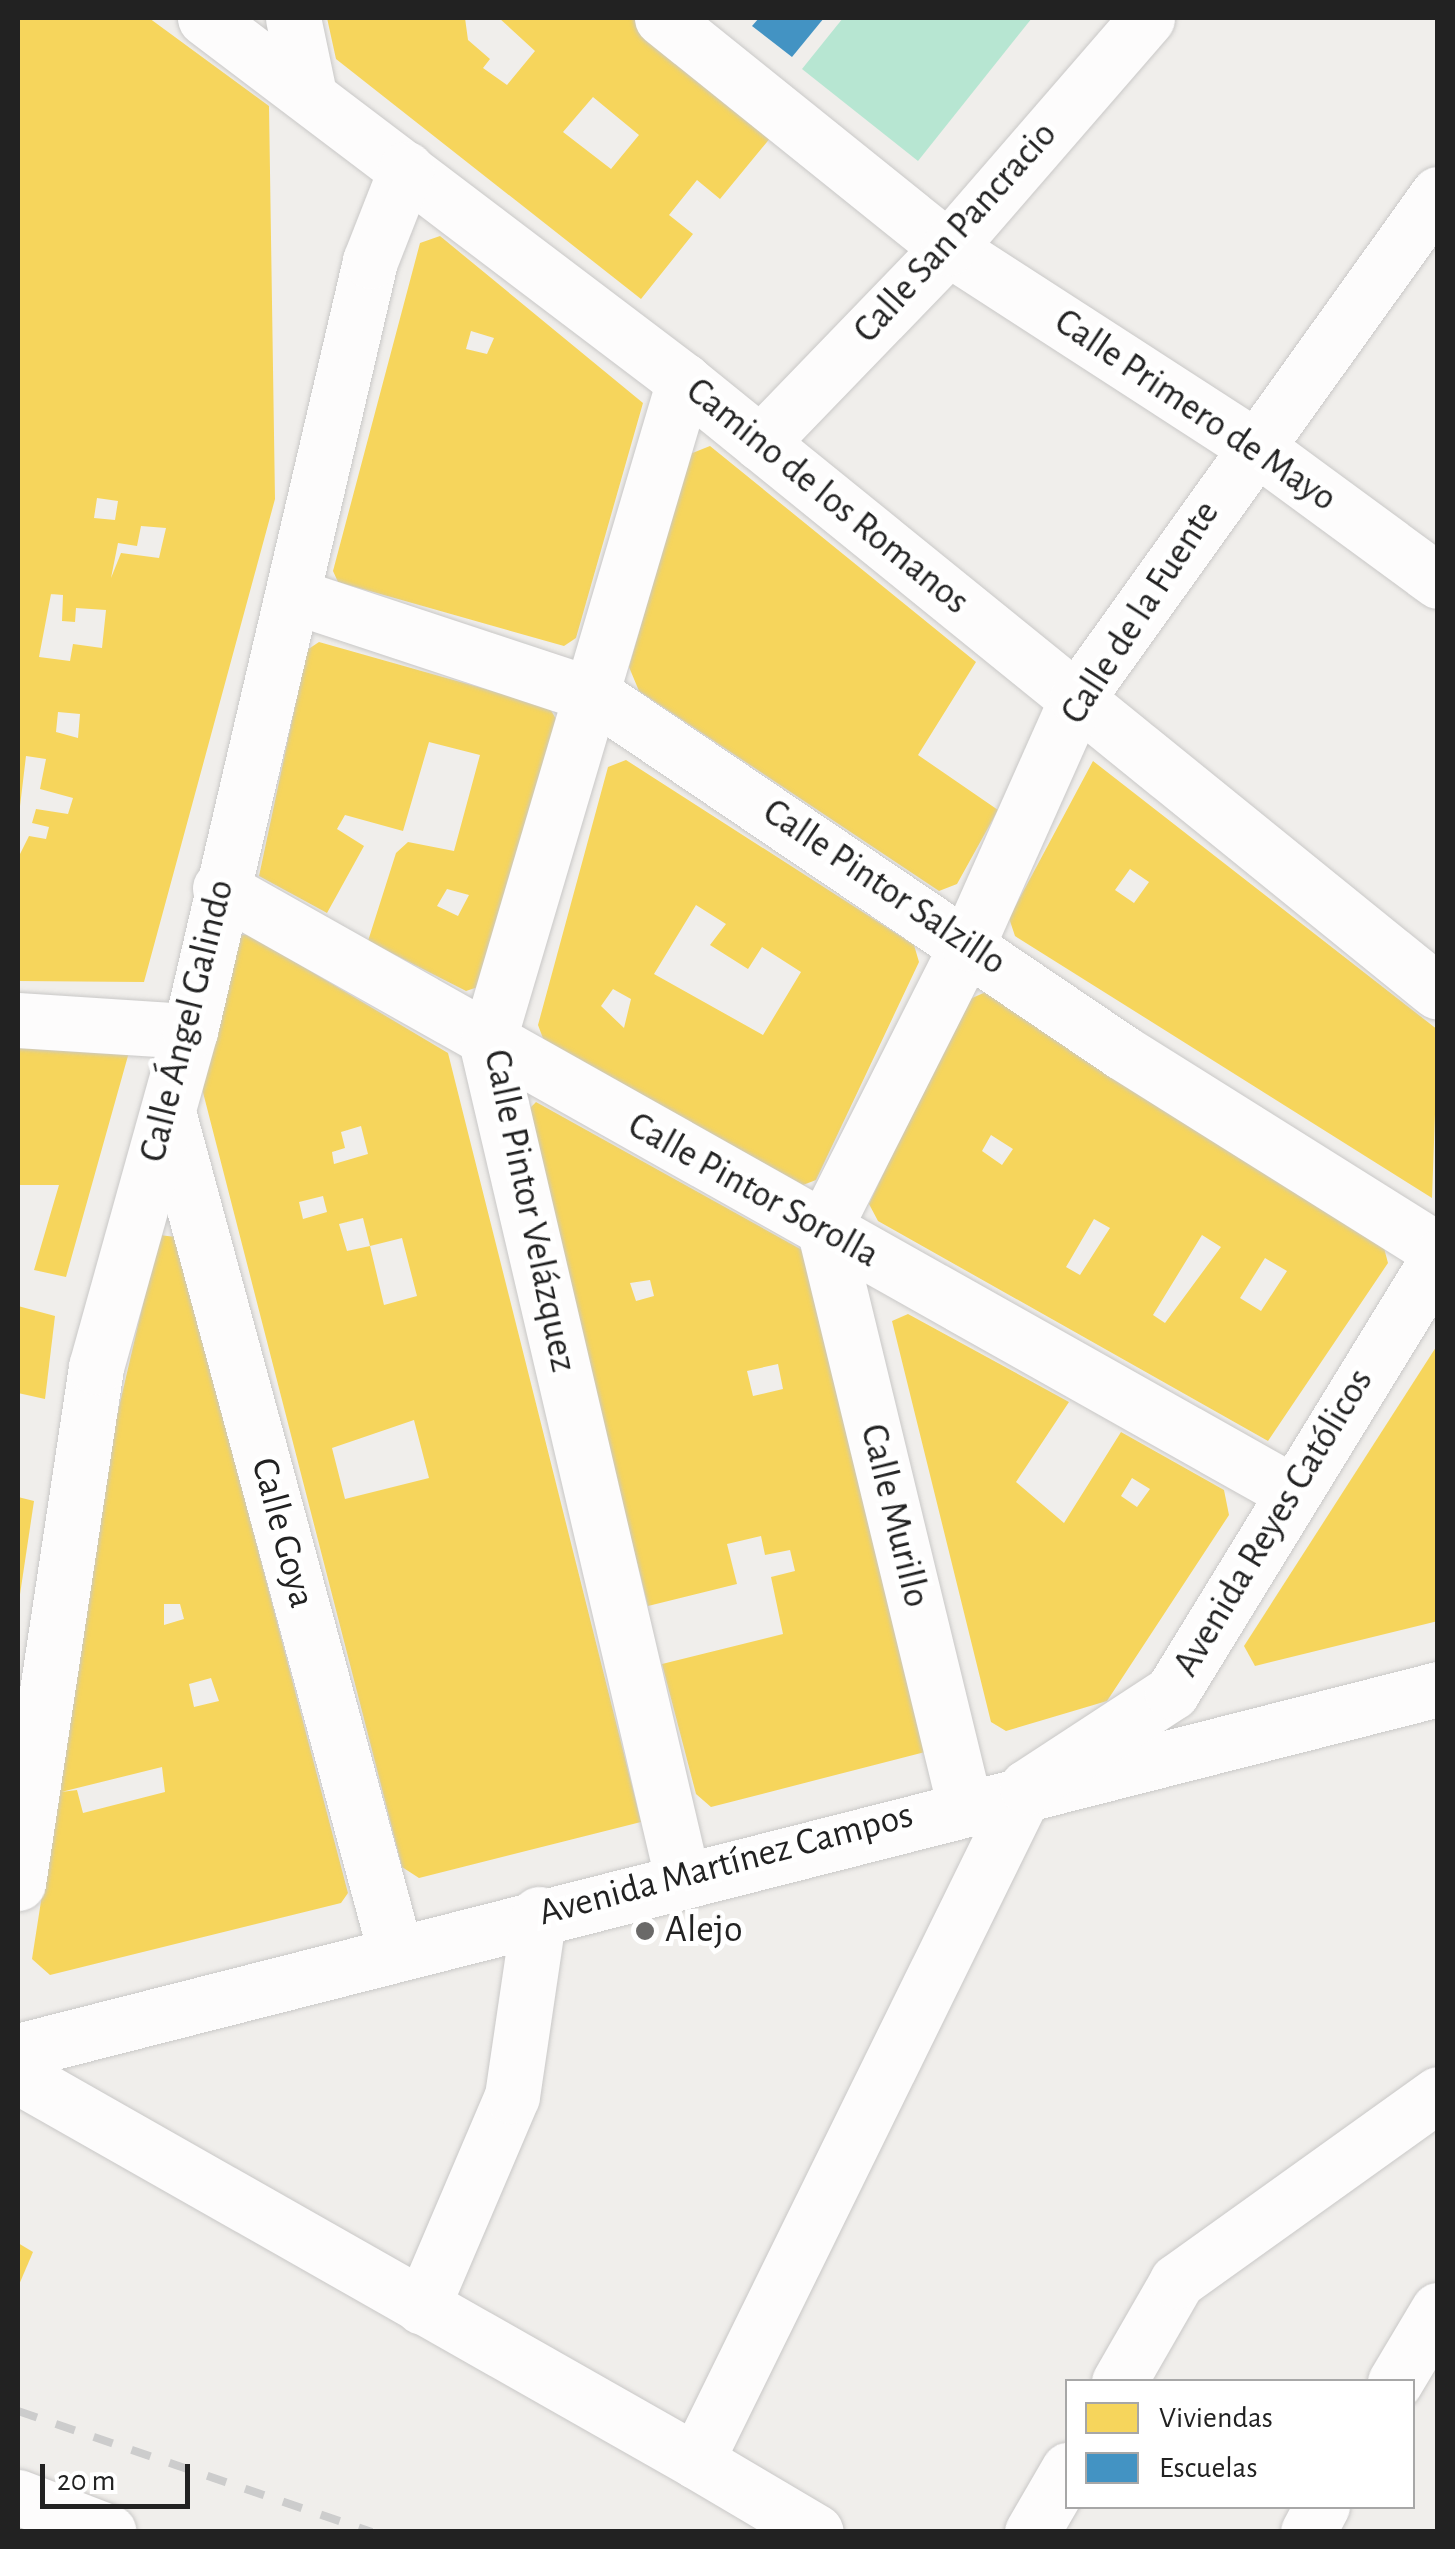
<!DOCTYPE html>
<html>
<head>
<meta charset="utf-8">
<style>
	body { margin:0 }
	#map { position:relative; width:1455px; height:2549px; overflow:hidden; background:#f0eeeb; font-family:"Alegreya Sans",sans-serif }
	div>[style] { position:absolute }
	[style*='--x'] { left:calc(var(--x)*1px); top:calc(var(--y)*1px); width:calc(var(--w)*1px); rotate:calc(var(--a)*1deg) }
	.pitch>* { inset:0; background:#b7e6d2 }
	.homes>* { inset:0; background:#f6d55c }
	.schools>* { inset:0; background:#4393c3 }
	.roads { filter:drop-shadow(0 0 2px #c9c8c7) drop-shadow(0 0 2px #c9c8c7) }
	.street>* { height:55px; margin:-27.5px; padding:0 27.5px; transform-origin:27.5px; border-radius:27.5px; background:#fdfcfc }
	.rail>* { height:8px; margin-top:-4px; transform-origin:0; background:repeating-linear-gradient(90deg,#ccc 0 20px,transparent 0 40px) }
	.dots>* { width:28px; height:28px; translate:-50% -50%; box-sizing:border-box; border:5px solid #fff; border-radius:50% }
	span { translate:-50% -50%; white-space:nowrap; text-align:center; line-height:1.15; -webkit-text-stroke:10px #fff; paint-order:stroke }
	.street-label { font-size:38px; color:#222 }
	.poi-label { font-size:38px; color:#222 }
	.left { translate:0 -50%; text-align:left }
	.frame { position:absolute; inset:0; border:20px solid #222; pointer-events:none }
	.legend { position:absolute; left:1065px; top:2379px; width:350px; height:130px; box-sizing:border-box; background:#fff; border:2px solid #a7a7a7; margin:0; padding:12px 18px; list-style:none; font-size:30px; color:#222 }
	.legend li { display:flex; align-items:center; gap:20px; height:50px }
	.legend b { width:50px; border:2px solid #a7a7a7 }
	.scale { position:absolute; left:40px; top:2464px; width:150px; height:45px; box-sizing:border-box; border:5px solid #222; border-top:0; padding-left:12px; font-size:30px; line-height:35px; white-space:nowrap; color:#222; -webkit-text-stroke:8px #fff; paint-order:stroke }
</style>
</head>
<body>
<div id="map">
	<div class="pitch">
		<div style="clip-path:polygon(843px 18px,1032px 18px,918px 161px,802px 69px)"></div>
	</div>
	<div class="homes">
		<div style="clip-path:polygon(evenodd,18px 18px,149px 18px,269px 106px,275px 499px,144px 982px,18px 981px,18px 858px,29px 836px,46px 839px,49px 827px,32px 823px,36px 809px,68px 814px,73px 798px,40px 789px,46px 759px,26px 756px,18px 823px,18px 18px,97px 498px,118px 501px,115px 520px,94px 518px,97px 498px,18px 18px,141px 526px,166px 528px,159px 558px,121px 553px,111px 578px,118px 543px,137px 546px,141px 526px,18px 18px,51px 594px,63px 595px,62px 621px,75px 622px,76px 608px,106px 610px,102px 648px,73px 644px,70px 661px,39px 657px,51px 594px,18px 18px,58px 712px,80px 714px,78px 738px,56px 732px,58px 712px)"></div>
		<div style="clip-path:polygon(evenodd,327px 18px,465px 18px,468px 40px,490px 59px,483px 68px,507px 85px,535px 51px,499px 18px,637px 18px,776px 131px,720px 199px,697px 180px,669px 215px,693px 234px,641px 299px,336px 59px,327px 18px,593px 97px,639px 135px,611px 169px,563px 132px,593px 97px)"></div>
		<div style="clip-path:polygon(evenodd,440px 236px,643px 403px,576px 638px,564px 646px,338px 582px,333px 571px,420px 243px,440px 236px,471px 331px,494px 338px,487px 354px,466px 349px,471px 331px)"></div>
		<div style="clip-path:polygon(710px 446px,976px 662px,918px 755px,998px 810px,957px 884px,939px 891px,639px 691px,629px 667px,690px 454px)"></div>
		<div style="clip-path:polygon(evenodd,319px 642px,549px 707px,559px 724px,484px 985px,466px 991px,368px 941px,396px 853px,408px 842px,454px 851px,480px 755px,429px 742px,403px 831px,345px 815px,337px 829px,364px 846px,327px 913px,259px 876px,307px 650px,319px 642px,447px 889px,469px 895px,458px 916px,437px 906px,447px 889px)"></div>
		<div style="clip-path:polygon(evenodd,626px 760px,914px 945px,919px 962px,816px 1180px,803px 1185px,544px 1041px,538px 1025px,608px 767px,626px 760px,696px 905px,726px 924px,710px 945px,748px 969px,762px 947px,801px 972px,763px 1035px,654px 974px,696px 905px,626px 760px,613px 989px,631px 999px,624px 1028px,601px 1006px,613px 989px)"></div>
		<div style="clip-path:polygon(evenodd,1093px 761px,1438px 1030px,1432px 1198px,1015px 936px,1009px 918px,1093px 761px,1130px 869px,1149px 882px,1134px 903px,1115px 890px,1130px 869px)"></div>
		<div style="clip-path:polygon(evenodd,248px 934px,448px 1053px,641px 1822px,419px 1878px,402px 1867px,197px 1069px,229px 938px,248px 934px,361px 1126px,368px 1154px,334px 1164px,332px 1152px,345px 1148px,341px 1132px,361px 1126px,248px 934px,323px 1196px,327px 1212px,303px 1219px,299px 1202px,323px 1196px,248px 934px,363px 1218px,370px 1246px,347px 1251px,339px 1224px,363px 1218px,248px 934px,402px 1238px,417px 1296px,384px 1305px,370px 1246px,402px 1238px,248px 934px,414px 1420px,429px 1478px,345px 1499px,332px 1448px,414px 1420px)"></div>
		<div style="clip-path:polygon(evenodd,988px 991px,1383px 1244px,1388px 1263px,1268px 1441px,878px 1221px,869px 1204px,892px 1155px,970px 999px,988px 991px,991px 1135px,1013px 1149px,1002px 1165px,982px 1151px,991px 1135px,988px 991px,1094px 1219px,1110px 1228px,1080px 1275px,1066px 1267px,1094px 1219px,988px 991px,1202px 1235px,1221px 1247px,1165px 1323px,1153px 1315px,1202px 1235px,988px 991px,1265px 1258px,1287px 1271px,1261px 1311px,1240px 1298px,1265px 1258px)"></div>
		<div style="clip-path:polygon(18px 1043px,131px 1045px,66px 1277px,34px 1270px,59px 1185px,18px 1185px)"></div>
		<div style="clip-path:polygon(evenodd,536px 1102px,811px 1255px,925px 1752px,711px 1807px,696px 1794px,662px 1664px,783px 1634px,771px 1577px,795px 1571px,790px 1550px,765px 1555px,761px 1536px,727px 1544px,737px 1584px,648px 1606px,524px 1114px,536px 1102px,650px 1280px,654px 1296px,636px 1301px,630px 1283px,650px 1280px,536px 1102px,778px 1364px,783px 1389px,753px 1396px,747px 1371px,778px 1364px)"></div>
		<div style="clip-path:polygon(evenodd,159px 1235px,176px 1237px,348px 1893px,341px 1903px,50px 1975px,32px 1959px,116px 1420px,159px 1235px,164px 1604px,180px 1604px,184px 1619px,164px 1625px,164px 1604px,159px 1235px,211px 1678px,219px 1701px,194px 1707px,189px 1684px,211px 1678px,159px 1235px,162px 1767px,165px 1792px,83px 1813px,77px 1790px,61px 1792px,162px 1767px)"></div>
		<div style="clip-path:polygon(18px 1306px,55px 1316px,45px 1399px,18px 1393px)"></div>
		<div style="clip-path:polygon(evenodd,908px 1314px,1069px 1402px,1016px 1482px,1064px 1523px,1121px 1432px,1224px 1490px,1229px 1515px,1107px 1701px,1006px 1731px,991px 1722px,892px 1321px,908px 1314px,1132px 1478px,1150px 1489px,1137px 1507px,1121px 1496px,1132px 1478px)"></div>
		<div style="clip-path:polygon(1438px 1344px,1438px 1621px,1255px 1666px,1244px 1646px)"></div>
		<div style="clip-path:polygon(18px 1497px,34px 1501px,19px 1601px,18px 1601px)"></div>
		<div style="clip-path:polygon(18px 2243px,33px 2252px,18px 2287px)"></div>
	</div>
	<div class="schools">
		<div style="clip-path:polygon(759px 18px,824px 18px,792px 57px,752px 26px)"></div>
	</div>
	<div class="roads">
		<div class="street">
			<div style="--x:205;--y:18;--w:601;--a:37.16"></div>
			<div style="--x:684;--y:381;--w:970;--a:39.02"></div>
			<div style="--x:293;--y:18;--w:78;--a:78.1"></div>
			<div style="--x:662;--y:18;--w:367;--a:38.8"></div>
			<div style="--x:948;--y:248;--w:363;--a:32.9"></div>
			<div style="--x:1253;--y:445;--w:230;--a:36.3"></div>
			<div style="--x:760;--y:443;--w:271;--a:-46"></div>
			<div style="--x:948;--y:248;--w:304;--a:-49.1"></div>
			<div style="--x:297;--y:597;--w:315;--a:18.3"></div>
			<div style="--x:596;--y:696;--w:635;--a:34.09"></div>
			<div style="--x:1122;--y:1052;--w:373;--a:32.1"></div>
			<div style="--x:220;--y:888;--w:1227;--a:29.39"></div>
			<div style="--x:18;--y:1020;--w:172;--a:3.7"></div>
			<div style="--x:168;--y:1112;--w:872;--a:74.85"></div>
			<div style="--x:964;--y:1803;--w:592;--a:-103.68"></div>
			<div style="--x:824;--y:1228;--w:319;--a:-63.2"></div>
			<div style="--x:968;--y:943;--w:268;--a:-66"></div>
			<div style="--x:1077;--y:698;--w:620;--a:-54.39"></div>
			<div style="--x:682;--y:1877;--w:855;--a:-103.19"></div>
			<div style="--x:487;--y:1045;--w:693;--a:-73.48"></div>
			<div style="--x:18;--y:1883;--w:522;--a:-81.4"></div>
			<div style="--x:96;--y:1367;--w:349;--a:-74.4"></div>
			<div style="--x:190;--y:1031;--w:791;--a:-76.84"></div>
			<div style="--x:370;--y:261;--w:99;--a:-68.6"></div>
			<div style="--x:18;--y:2051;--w:1465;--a:-14.3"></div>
			<div style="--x:18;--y:2076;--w:780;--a:29.59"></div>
			<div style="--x:696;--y:2461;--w:751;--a:-63.84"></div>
			<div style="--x:1027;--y:1787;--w:173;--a:-33.2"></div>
			<div style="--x:1172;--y:1692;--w:509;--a:-58.5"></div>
			<div style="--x:422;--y:2307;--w:229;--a:-66.9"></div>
			<div style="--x:512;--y:2096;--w:184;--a:-81.6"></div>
			<div style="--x:1119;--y:2382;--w:116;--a:-60.1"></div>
			<div style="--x:1177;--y:2281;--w:321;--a:-35.6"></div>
			<div style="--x:1395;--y:2382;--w:84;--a:-59.2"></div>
			<div style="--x:696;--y:2461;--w:139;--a:30.6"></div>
			<div style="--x:18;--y:2497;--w:97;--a:21"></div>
			<div style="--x:1032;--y:2532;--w:72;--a:-59.9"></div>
			<div style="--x:1308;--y:2532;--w:30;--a:-62"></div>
		</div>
	</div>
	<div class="rail">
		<div style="--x:18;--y:2411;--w:374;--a:18.9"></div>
	</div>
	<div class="dots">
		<div style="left:645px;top:1931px;background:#6a6968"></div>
	</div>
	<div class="street-label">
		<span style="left:956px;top:233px;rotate:-48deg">Calle San Pancracio</span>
		<span style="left:1195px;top:411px;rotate:34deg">Calle Primero de Mayo</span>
		<span style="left:827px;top:497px;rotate:39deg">Camino de los Romanos</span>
		<span style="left:1141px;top:613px;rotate:-57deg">Calle de la Fuente</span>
		<span style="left:884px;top:888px;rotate:34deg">Calle Pintor Salzillo</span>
		<span style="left:188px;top:1021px;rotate:-76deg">Calle Ángel Galindo</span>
		<span style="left:753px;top:1191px;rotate:29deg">Calle Pintor Sorolla</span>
		<span style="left:529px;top:1211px;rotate:78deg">Calle Pintor Velázquez</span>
		<span style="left:894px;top:1516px;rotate:76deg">Calle Murillo</span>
		<span style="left:1274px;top:1523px;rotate:-59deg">Avenida Reyes Católicos</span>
		<span style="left:282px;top:1533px;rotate:75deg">Calle Goya</span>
		<span style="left:726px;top:1865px;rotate:-15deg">Avenida Martínez Campos</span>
	</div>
	<div class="poi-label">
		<span class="left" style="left:665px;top:1931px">Alejo</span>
	</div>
	<div class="frame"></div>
	<ul class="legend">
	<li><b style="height:28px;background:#f6d55c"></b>Viviendas</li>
	<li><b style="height:28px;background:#4393c3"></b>Escuelas</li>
	</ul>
	<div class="scale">20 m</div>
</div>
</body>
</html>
